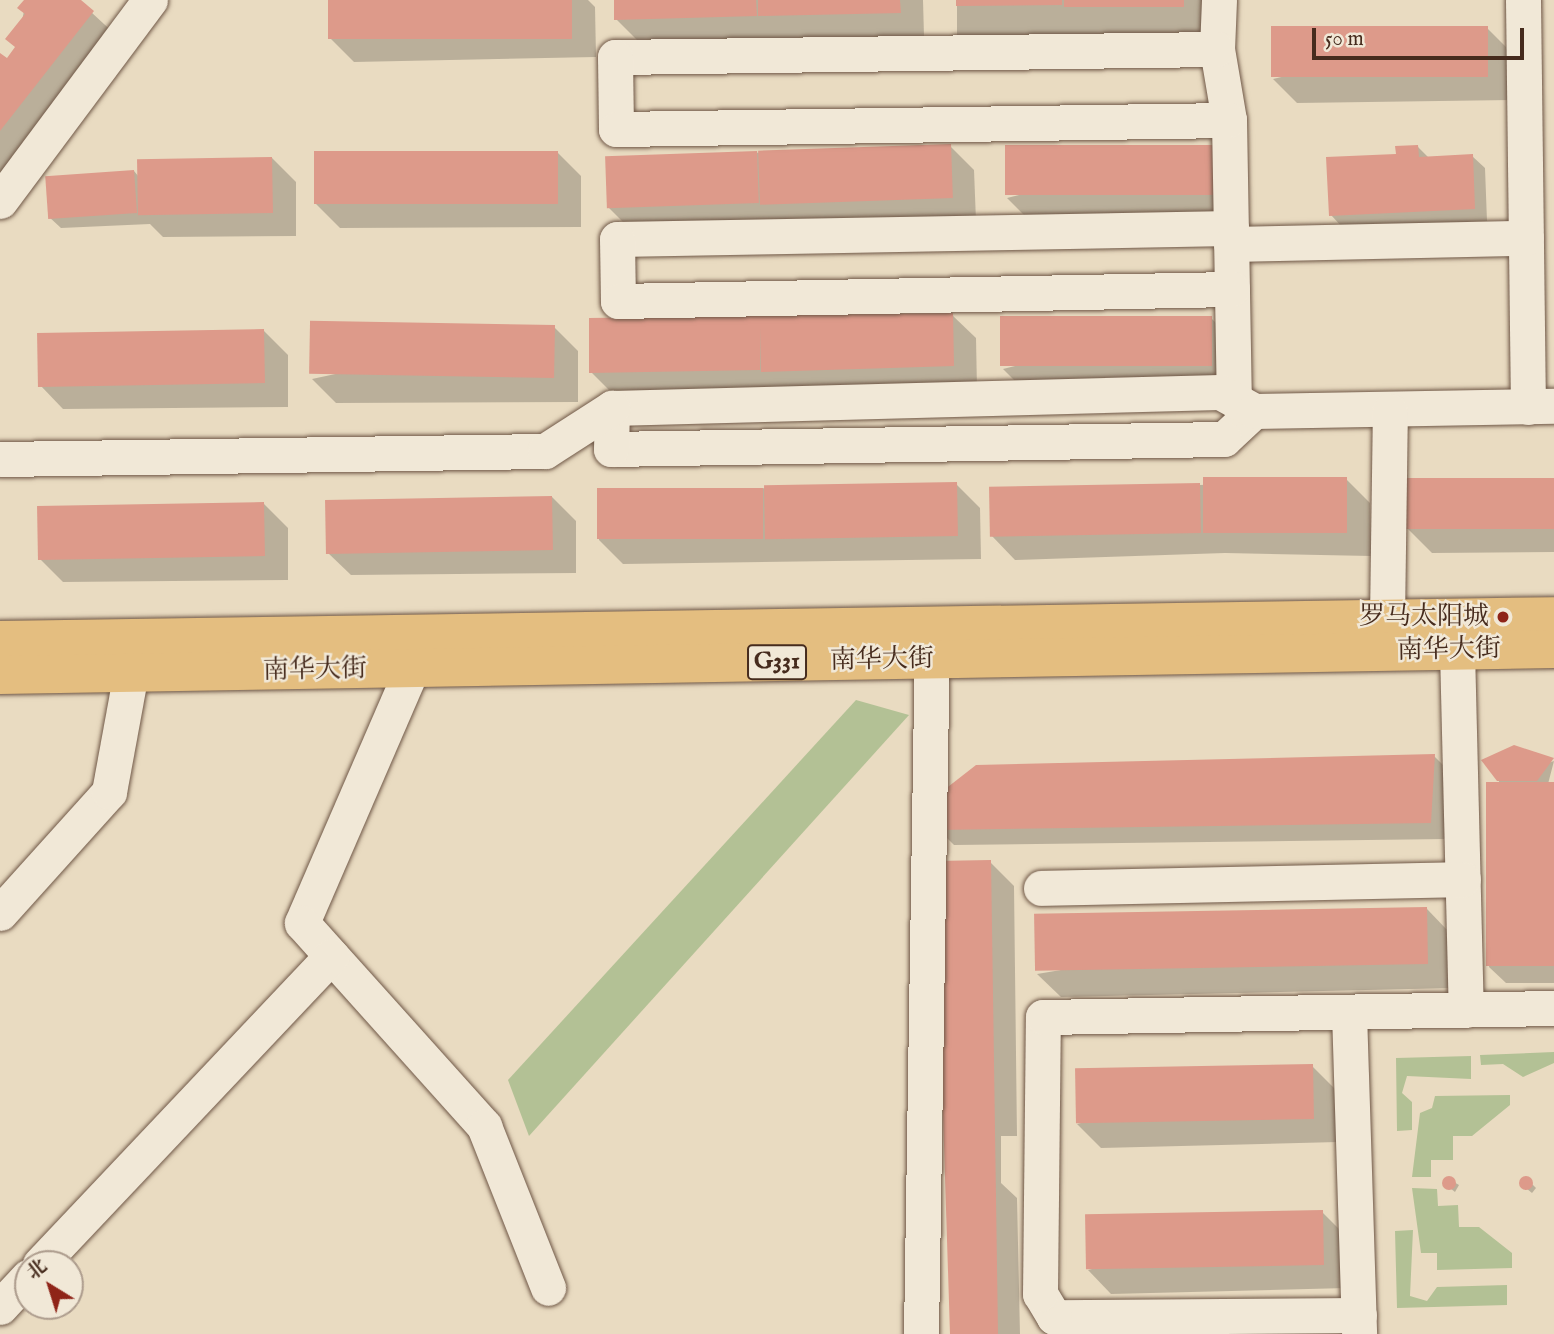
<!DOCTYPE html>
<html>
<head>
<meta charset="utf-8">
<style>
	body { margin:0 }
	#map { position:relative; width:1554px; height:1334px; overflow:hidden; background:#e9dbc1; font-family:"IM FELL English","Noto Serif SC",serif }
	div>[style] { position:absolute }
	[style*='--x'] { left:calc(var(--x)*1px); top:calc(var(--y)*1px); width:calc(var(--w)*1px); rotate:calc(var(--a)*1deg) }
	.green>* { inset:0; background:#b3c195 }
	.shadow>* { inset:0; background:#0003; transform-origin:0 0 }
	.building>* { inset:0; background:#dd9a8a; transform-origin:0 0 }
	.round { border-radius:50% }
	.roads { filter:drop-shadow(0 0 2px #6f5746) drop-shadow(0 0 2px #6f5746) }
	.minor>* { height:35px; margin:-17.5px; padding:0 17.5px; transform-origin:17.5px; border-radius:17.5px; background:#f1e8d7 }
	.highway>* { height:38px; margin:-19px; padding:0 19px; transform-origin:19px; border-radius:19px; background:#e4be80 }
	.dots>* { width:19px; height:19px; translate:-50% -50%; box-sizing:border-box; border:4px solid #f1e8d7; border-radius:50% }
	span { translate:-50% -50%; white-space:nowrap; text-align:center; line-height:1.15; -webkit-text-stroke:5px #f1e8d7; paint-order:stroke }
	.shield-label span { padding:2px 5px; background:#f1e8d7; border:2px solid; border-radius:5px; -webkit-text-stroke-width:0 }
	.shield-label { font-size:24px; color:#462b1d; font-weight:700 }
	.poi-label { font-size:26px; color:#462b1d }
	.right { translate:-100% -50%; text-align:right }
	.street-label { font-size:26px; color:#462b1d }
	.north { position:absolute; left:14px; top:1250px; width:70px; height:70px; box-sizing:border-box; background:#f1e8d7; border:2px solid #ad9c8d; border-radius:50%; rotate:322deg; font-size:19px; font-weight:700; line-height:28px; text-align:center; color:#462b1d }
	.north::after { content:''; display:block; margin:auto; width:24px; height:32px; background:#8f2418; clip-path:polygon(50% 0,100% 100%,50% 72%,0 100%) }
	.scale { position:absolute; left:1312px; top:28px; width:212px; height:32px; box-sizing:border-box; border:4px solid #462b1d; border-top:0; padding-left:9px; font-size:21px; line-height:24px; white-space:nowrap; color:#462b1d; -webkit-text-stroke:5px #f1e8d7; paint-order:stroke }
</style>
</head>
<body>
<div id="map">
	<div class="green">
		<div style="clip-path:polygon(856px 700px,909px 715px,529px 1136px,508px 1080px)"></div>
		<div style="clip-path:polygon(1554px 1052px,1554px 1063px,1523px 1077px,1503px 1064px,1481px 1065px,1480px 1055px)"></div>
		<div style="clip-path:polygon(1471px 1056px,1471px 1079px,1407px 1076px,1402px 1093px,1412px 1102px,1412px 1130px,1397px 1131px,1396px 1058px)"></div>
		<div style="clip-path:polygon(1510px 1095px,1510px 1105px,1472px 1136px,1453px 1136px,1453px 1160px,1431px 1160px,1431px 1177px,1412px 1177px,1420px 1113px,1432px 1108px,1435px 1096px)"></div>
		<div style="clip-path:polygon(1412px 1188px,1437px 1189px,1438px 1206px,1458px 1205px,1459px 1227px,1479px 1227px,1512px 1253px,1512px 1268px,1437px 1270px,1437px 1253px,1421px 1253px)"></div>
		<div style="clip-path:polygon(1413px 1230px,1410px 1296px,1427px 1301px,1437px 1287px,1507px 1285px,1507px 1305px,1397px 1308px,1395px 1231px)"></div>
	</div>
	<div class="shadow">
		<div style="clip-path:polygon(26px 0,78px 0,117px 36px,0 185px,0 55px,7px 61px,17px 48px)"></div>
		<div style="clip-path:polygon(330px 0,588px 0,595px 7px,596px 57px,354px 62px,330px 38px)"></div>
		<div style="clip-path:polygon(615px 0,923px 0,924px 36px,640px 43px,616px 19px)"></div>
		<div style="left:957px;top:0;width:251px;height:38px"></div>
		<div style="clip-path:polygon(1487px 28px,1511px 52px,1511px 100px,1297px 103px,1273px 79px)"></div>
		<div style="clip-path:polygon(950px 146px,974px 170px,976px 221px,632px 231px,608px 207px,607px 158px)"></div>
		<div style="clip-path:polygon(1216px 147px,1240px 218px,1031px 222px,1007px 198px)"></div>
		<div style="clip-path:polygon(1418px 147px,1429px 158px,1472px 156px,1485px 168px,1487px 221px,1343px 228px,1331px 215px)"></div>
		<div style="clip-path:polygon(557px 152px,581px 176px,581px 227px,340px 228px,316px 204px)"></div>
		<div style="clip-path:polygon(272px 158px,296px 182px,296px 236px,163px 237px,150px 224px,61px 228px,48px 216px,134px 171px,139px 177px)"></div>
		<div style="clip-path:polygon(952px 315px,976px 338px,977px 389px,615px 396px,591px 372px,590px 320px)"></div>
		<div style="clip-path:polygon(1211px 318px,1235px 342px,1235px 389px,1027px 393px,1003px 369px)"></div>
		<div style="clip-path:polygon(554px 327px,578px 351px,578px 402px,336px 403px,312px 379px)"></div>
		<div style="clip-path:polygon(264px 331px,288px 355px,288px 407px,63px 409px,40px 385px)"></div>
		<div style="clip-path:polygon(1346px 479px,1370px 503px,1371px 556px,1225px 553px,1015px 560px,992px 536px,1200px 485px)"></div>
		<div style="clip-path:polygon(1554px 479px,1554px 552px,1432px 553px,1408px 529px)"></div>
		<div style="clip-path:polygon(956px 484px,980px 508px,981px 559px,623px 564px,599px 540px,599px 492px)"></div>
		<div style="clip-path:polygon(552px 497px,576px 521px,576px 573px,351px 575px,327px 552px)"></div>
		<div style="clip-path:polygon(264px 504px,288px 528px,288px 580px,63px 582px,39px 558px)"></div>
		<div style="clip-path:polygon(1434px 756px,1458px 780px,1447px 839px,954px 845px,938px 829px)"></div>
		<div style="clip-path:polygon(1554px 761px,1548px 784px,1554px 784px,1554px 983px,1506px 983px,1489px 967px,1499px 780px)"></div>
		<div style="clip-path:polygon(990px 862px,1014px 886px,1017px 1136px,1001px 1136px,1001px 1183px,1017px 1198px,1020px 1334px,951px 1334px,937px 863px)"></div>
		<div style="clip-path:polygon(1427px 909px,1450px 933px,1452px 988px,1061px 997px,1037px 974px)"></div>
		<div style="clip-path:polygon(1312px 1066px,1336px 1090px,1338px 1142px,1101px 1148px,1077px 1124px)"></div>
		<div style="clip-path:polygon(1447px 1178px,1459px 1185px,1455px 1192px,1445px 1184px)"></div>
		<div style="clip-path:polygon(1526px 1178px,1536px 1188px,1532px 1193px,1521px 1184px)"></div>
		<div style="clip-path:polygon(1322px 1212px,1346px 1236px,1347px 1288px,1111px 1294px,1088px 1270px)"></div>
	</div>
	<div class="building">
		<div style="clip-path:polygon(24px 0,81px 0,94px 11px,0 131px,0 53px,7px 58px,15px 47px,5px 39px,25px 14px,17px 8px)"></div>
		<div style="left:328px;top:0;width:244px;height:39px"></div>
		<div style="clip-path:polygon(614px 0,756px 0,757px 16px,614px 20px)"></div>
		<div style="clip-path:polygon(758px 0,900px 0,901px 13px,758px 16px)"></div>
		<div style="clip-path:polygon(956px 0,1062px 0,1062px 5px,956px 6px)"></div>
		<div style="left:1064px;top:0;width:120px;height:7px"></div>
		<div style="left:1488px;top:26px;width:51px;height:217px;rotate:90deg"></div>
		<div style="left:951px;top:144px;width:54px;height:193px;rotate:88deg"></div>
		<div style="left:1217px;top:145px;width:50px;height:212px;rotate:90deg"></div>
		<div style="clip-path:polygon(1418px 145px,1419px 157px,1473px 154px,1475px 209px,1329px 216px,1326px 157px,1396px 154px,1395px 146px)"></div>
		<div style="left:558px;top:151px;width:53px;height:244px;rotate:90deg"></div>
		<div style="left:757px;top:151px;width:52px;height:152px;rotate:88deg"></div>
		<div style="left:272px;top:157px;width:56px;height:135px;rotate:89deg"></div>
		<div style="left:134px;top:170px;width:43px;height:89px;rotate:86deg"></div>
		<div style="clip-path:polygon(953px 313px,954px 366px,761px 372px,760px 327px,760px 370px,589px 373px,589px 318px)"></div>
		<div style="left:1212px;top:316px;width:50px;height:212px;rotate:90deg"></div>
		<div style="left:555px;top:325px;width:53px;height:245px;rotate:91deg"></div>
		<div style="left:264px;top:329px;width:54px;height:227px;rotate:89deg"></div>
		<div style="left:1347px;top:477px;width:56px;height:144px;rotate:90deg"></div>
		<div style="left:1554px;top:478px;width:51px;height:148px;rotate:90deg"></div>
		<div style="left:957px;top:482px;width:54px;height:193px;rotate:89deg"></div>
		<div style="left:1200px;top:483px;width:50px;height:211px;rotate:89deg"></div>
		<div style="left:763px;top:488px;width:51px;height:166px;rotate:90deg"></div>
		<div style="left:552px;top:496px;width:54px;height:227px;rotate:89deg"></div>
		<div style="left:264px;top:502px;width:54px;height:227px;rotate:89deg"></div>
		<div style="clip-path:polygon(1514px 745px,1554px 758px,1537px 781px,1497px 781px,1481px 760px)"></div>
		<div style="clip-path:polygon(1435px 754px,1431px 823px,936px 830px,935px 797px,976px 765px)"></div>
		<div style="left:1554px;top:782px;width:184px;height:68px;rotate:90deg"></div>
		<div style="clip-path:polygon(991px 860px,998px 1334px,950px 1334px,935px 861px)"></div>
		<div style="left:1427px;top:907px;width:57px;height:393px;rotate:89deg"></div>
		<div style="left:1313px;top:1064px;width:55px;height:238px;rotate:89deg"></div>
		<div class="round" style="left:1519px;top:1176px;width:14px;height:14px"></div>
		<div class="round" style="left:1442px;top:1176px;width:14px;height:14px"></div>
		<div style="left:1323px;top:1210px;width:55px;height:238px;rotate:89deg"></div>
	</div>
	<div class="roads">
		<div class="minor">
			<div style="--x:1219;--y:0;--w:49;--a:92.3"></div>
			<div style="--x:1217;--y:49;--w:72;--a:80.4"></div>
			<div style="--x:1229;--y:120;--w:279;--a:89"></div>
			<div style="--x:1523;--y:0;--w:407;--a:89.3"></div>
			<div style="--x:1217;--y:49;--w:602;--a:179.24"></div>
			<div style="--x:615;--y:57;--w:72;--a:89.2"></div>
			<div style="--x:616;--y:129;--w:613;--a:-0.84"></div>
			<div style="--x:0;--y:201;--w:251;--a:-53.3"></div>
			<div style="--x:1231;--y:228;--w:614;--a:178.97"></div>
			<div style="--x:617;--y:239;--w:62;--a:89.1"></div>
			<div style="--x:618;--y:301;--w:614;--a:-1.12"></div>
			<div style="--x:1231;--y:244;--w:295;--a:-1.2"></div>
			<div style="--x:1254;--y:411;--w:41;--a:137"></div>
			<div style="--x:1224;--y:439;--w:613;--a:179.07"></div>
			<div style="--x:611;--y:449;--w:41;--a:-88.6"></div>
			<div style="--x:612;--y:408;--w:608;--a:-1.51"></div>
			<div style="--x:1220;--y:392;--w:39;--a:29"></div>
			<div style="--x:1254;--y:411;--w:300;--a:-1"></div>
			<div style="--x:0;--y:459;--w:545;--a:-0.84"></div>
			<div style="--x:545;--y:451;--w:80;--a:-32.7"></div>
			<div style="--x:1387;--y:619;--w:208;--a:-89.2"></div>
			<div style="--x:423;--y:643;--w:305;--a:113.4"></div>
			<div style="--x:302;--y:923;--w:273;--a:48.1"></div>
			<div style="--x:484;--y:1126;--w:174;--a:68.4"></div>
			<div style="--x:1457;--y:650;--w:360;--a:88.6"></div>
			<div style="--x:1041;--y:888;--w:422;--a:-1.2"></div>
			<div style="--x:0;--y:913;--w:163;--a:-48"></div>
			<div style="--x:109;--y:792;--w:149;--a:-79.6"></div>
			<div style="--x:1349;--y:1012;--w:322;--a:88.2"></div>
			<div style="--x:40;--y:1264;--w:424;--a:-46.6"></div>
			<div style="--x:0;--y:1307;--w:41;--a:-47"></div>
			<div style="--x:1359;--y:1315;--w:305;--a:179.6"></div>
			<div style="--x:1054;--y:1317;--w:27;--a:-121"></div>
			<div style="--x:1040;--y:1294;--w:277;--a:-89.4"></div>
			<div style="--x:1043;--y:1017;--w:511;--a:-1.01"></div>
			<div style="--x:921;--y:1334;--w:701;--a:-89.1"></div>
		</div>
		<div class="highway">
			<div style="--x:0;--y:640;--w:1554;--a:-0.88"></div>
			<div style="--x:0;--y:675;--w:1554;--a:-0.96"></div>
		</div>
	</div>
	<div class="dots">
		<div style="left:1503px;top:617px;background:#8f2418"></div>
	</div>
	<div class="shield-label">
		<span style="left:777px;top:662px">G331</span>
	</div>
	<div class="poi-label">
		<span class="right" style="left:1489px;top:617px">罗马太阳城</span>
	</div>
	<div class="street-label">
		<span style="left:1449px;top:650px;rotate:-1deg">南华大街</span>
		<span style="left:882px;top:660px;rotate:-1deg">南华大街</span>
		<span style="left:315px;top:670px;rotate:-1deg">南华大街</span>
	</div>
	<div class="north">北</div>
	<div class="scale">50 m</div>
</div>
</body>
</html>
